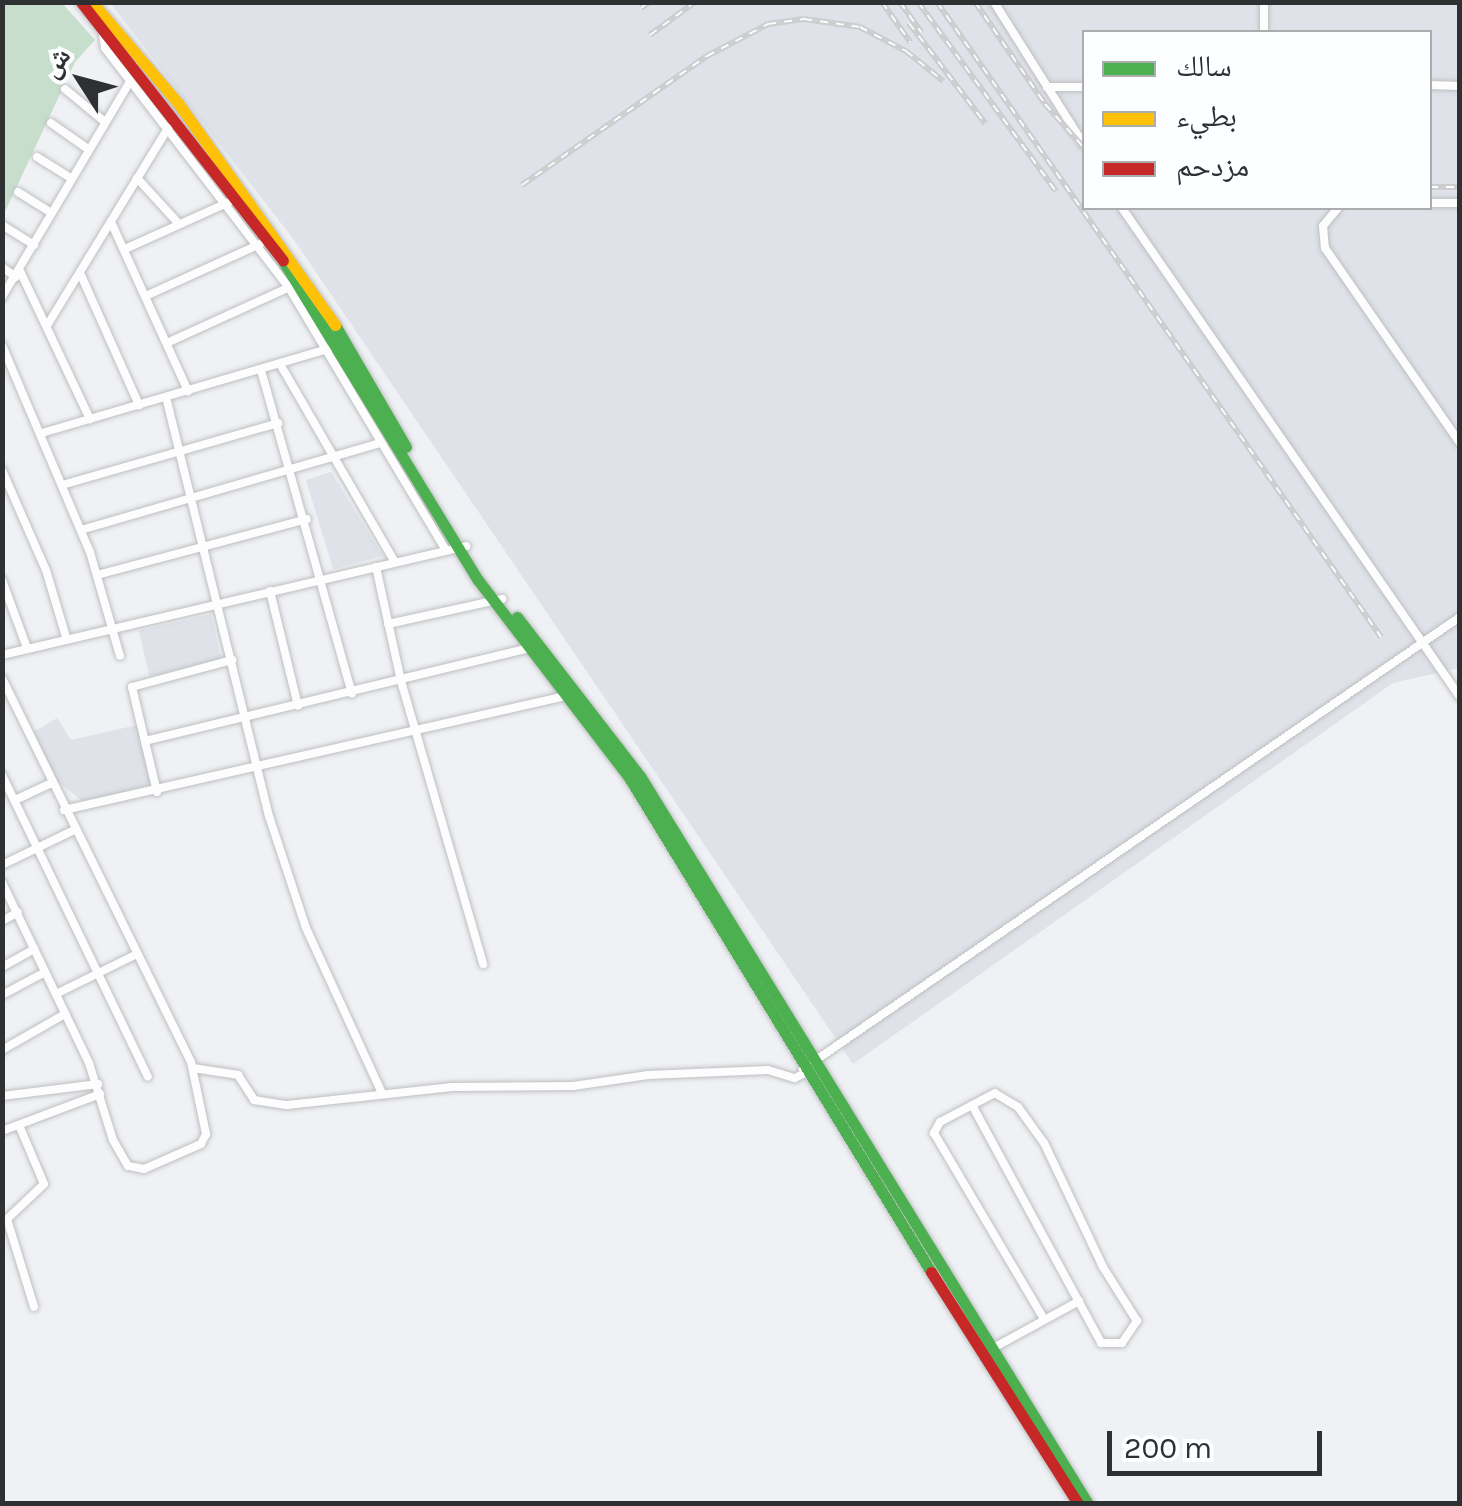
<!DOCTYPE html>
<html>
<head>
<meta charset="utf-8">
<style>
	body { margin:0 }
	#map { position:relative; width:1462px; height:1506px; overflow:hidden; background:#eff1f4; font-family:Karla,"Noto Naskh Arabic",sans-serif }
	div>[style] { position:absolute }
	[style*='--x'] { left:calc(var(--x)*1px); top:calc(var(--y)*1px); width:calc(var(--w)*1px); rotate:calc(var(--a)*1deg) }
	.built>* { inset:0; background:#dfe3e9; transform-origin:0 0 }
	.green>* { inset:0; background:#c7decc }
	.roads { filter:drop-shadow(0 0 2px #bebfc1) drop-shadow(0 0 2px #bebfc1) }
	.street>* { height:8px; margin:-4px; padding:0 4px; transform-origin:4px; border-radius:4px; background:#fdfdfd }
	.fast>* { height:11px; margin:-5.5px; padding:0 5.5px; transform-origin:5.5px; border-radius:5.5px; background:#4caf50 }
	.slow>* { height:11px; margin:-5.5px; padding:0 5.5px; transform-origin:5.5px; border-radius:5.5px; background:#ffc107 }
	.jam>* { height:11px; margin:-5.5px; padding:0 5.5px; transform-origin:5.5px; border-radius:5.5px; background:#c62828 }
	.rail>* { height:6px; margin-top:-3px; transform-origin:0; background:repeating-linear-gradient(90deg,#fdfeff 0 8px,#cdcdcf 0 16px); box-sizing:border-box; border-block:2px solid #cdcdcf }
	span { translate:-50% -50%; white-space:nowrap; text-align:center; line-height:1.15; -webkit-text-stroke:8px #fdfeff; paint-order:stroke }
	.frame { position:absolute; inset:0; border:5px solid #2f3032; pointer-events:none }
	.legend { position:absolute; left:1082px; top:30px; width:350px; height:180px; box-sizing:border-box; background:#fdfeff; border:2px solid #abacad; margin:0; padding:12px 18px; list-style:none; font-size:30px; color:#2f3032 }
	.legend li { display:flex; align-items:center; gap:20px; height:50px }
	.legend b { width:50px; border:2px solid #abacad }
	.north { position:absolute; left:30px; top:30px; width:100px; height:100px; -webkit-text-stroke:8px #fdfeff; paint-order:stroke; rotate:306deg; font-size:28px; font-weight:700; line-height:40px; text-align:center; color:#2f3032 }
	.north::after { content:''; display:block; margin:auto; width:35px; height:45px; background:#2f3032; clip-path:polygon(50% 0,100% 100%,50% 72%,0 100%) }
	.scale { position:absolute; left:1107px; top:1431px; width:215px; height:45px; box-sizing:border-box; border:5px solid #2f3032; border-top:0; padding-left:12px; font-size:30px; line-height:35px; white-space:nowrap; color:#2f3032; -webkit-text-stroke:8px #fdfeff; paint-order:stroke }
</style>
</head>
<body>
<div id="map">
	<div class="built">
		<div style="clip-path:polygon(evenodd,110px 3px,1459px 3px,1459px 668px,1393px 683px,853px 1064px,294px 240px,110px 3px,1084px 32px,1430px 32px,1430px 208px,1084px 208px,1084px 32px)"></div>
		<div style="clip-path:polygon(331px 472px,383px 556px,333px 569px,306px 480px)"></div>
		<div style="left:211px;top:614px;width:47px;height:74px;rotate:77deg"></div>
		<div style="clip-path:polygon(57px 718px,71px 740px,137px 725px,151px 784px,85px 803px,54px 779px,32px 733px)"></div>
	</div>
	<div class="green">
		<div style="clip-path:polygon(3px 3px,62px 3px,95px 40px,75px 62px,3px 216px)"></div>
	</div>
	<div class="roads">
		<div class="street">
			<div style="--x:994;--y:2;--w:169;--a:57.8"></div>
			<div style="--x:1264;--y:2;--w:30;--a:90"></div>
			<div style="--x:102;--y:28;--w:20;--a:81"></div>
			<div style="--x:105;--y:48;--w:302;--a:52.5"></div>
			<div style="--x:289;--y:288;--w:305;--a:59.1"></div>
			<div style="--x:1430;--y:85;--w:30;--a:2"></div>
			<div style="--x:1047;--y:87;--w:37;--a:0"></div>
			<div style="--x:65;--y:89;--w:52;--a:39.5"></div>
			<div style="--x:51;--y:123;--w:45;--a:35.1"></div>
			<div style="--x:37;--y:157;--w:39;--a:32"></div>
			<div style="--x:137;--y:178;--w:62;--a:47.6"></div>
			<div style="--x:18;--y:192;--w:36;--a:32"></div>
			<div style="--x:1430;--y:203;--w:30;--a:0"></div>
			<div style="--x:1122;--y:208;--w:594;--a:55.35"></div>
			<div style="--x:1338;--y:208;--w:23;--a:130"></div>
			<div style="--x:1323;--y:226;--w:22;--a:85"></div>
			<div style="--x:1325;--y:248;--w:237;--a:55.3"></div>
			<div style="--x:111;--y:222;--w:186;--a:65.5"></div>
			<div style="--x:2;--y:225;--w:38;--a:32"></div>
			<div style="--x:125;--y:249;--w:114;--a:-24.3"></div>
			<div style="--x:2;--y:267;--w:17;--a:36"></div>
			<div style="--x:20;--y:271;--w:164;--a:64.7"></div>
			<div style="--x:80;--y:273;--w:145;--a:65.9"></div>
			<div style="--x:148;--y:295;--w:123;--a:-24.5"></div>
			<div style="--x:2;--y:297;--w:251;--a:-59.3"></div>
			<div style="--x:48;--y:324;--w:230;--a:-58.5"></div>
			<div style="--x:169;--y:342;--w:135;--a:-24.5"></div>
			<div style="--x:2;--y:345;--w:225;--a:67"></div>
			<div style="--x:90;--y:552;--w:108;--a:73.9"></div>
			<div style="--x:280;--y:364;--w:229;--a:59.9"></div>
			<div style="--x:261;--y:370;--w:336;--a:74.3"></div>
			<div style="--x:166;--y:397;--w:431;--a:76.2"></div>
			<div style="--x:269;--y:816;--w:118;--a:71.7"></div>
			<div style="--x:306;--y:928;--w:182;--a:65.3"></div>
			<div style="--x:42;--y:433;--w:300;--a:-16.4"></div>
			<div style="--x:2;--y:470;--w:109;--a:66.3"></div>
			<div style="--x:46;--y:570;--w:70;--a:73.4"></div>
			<div style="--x:62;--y:485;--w:225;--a:-16"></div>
			<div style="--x:81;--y:530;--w:312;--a:-16.2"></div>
			<div style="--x:376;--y:567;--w:117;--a:77.6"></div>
			<div style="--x:401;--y:681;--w:295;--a:73.8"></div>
			<div style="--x:97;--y:575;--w:217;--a:-14.9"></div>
			<div style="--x:2;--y:580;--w:72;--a:69.8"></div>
			<div style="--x:270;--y:591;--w:118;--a:76.3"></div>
			<div style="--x:388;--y:624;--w:117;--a:-12.4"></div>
			<div style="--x:2;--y:655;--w:477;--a:-13.2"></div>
			<div style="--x:2;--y:678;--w:428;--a:63.8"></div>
			<div style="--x:191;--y:1062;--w:74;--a:78.2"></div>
			<div style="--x:206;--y:1134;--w:11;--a:117"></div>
			<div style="--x:201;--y:1144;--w:62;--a:156.3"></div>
			<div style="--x:144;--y:1169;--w:16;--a:-169"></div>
			<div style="--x:128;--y:1166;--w:30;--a:-120"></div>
			<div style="--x:113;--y:1140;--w:81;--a:-107.3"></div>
			<div style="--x:89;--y:1063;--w:201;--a:-115.7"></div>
			<div style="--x:145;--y:741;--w:400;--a:-13.6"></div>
			<div style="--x:2;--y:775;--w:335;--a:64.2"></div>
			<div style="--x:157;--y:792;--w:108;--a:-103.4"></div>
			<div style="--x:132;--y:687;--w:104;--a:-15.1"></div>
			<div style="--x:15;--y:800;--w:40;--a:-25"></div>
			<div style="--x:64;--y:810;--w:519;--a:-12.8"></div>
			<div style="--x:2;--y:865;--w:80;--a:-25.9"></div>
			<div style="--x:2;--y:921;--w:18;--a:-29"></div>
			<div style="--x:2;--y:967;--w:37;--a:-29"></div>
			<div style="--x:56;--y:994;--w:88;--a:-26.3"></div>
			<div style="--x:2;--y:995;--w:49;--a:-28.1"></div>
			<div style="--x:2;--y:1050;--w:73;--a:-29.7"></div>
			<div style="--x:193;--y:1068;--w:46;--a:8.8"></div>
			<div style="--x:238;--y:1075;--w:30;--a:57"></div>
			<div style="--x:254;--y:1100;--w:33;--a:9"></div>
			<div style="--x:287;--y:1105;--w:166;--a:-6.2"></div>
			<div style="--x:452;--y:1087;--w:121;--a:-0.5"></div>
			<div style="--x:573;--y:1086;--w:76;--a:-8.3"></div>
			<div style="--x:648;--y:1075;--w:120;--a:-2.4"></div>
			<div style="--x:768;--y:1070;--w:28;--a:17"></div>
			<div style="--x:795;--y:1078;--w:11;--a:-27"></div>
			<div style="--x:803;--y:1069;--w:797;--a:-34.53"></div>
			<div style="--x:2;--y:1096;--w:97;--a:-7.1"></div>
			<div style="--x:972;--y:1105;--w:271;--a:61.5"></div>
			<div style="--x:1101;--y:1343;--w:21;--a:0"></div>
			<div style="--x:1122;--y:1343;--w:27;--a:-56"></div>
			<div style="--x:1137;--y:1321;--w:64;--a:-122.2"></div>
			<div style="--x:1103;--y:1267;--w:137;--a:-115.4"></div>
			<div style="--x:1044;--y:1143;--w:44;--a:-125.8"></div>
			<div style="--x:1018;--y:1107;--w:27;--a:-149"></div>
			<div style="--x:995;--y:1093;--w:62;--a:152.2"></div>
			<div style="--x:940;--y:1122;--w:13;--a:119"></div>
			<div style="--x:934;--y:1133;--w:216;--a:59.4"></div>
			<div style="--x:19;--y:1125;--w:64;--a:67"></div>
			<div style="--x:44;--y:1184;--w:51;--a:136.6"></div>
			<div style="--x:7;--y:1219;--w:92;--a:72.9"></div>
			<div style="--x:2;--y:1131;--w:105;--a:-20.7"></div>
			<div style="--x:995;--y:1347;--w:96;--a:-28.7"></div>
		</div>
		<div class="fast">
			<div style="--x:283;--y:261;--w:374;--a:58.6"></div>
			<div style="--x:478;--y:580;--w:250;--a:52.6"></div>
			<div style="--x:630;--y:779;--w:578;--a:58.59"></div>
			<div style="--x:335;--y:325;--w:141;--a:59.8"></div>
			<div style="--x:517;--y:617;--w:201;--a:52.3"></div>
			<div style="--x:640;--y:776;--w:855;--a:58.39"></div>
		</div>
		<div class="slow">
			<div style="--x:92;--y:2;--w:133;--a:49.6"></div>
			<div style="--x:178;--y:103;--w:272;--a:54.7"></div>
		</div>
		<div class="jam">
			<div style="--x:81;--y:2;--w:328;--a:52"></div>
			<div style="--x:931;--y:1272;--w:275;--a:57.6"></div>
		</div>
	</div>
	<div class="rail">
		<div style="--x:882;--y:2;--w:49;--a:55"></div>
		<div style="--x:900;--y:2;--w:37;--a:55"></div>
		<div style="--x:918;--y:2;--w:234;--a:53.9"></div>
		<div style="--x:937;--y:2;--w:775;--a:55.04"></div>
		<div style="--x:975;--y:2;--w:124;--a:55.5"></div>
		<div style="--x:1045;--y:104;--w:59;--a:48.4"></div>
		<div style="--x:641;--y:8;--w:10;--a:-37"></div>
		<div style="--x:909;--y:23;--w:126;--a:52.8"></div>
		<div style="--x:650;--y:35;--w:56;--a:-36.3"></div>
		<div style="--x:522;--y:185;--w:226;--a:-34.9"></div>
		<div style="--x:707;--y:56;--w:69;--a:-27.7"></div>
		<div style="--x:768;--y:24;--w:36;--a:-8"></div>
		<div style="--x:804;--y:19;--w:57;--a:8.1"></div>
		<div style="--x:860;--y:27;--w:52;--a:27.6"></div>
		<div style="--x:906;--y:51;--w:48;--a:39"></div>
		<div style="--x:1430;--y:187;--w:30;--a:0"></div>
	</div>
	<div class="frame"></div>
	<ul class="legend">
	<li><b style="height:12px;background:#4caf50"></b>سالك</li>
	<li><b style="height:12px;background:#ffc107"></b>بطيء</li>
	<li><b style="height:12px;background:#c62828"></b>مزدحم</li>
	</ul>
	<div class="north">ش</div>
	<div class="scale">200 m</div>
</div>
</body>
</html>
